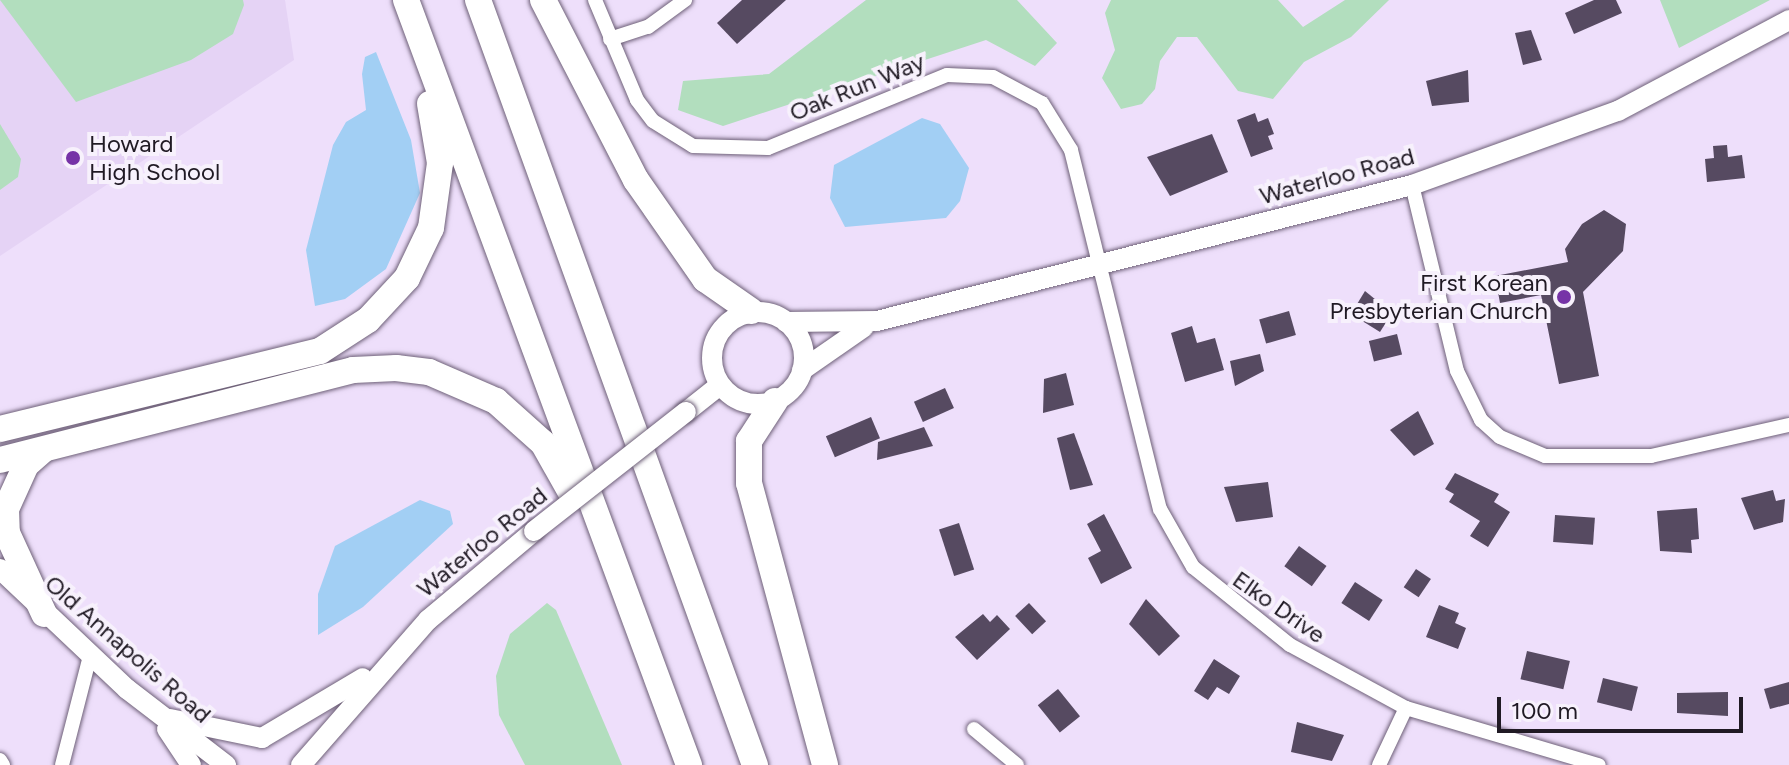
<!DOCTYPE html>
<html>
<head>
<meta charset="utf-8">
<style>
	body { margin:0 }
	#map { position:relative; width:1789px; height:765px; overflow:hidden; background:#eedffb; font-family:Figtree,sans-serif }
	div>[style] { position:absolute }
	[style*='--x'] { left:calc(var(--x)*1px); top:calc(var(--y)*1px); width:calc(var(--w)*1px); rotate:calc(var(--a)*1deg) }
	.built>* { inset:0; background:#e5d3f5 }
	.green>* { inset:0; background:#b2debe }
	.water>* { inset:0; background:#a2cff4 }
	.building>* { inset:0; background:#564a61; transform-origin:0 0 }
	.roads { filter:drop-shadow(0 0 2px #6e6078) drop-shadow(0 0 2px #6e6078) }
	.street>* { height:14px; margin:-7px; padding:0 7px; transform-origin:7px; border-radius:7px; background:#fff }
	.secondary>* { height:20px; margin:-10px; padding:0 10px; transform-origin:10px; border-radius:10px; background:#fff }
	.secondary>.ring { margin:-10px; padding:0; box-sizing:content-box; background:none; border:20px solid #fff; border-radius:50% }
	.highway>* { height:26px; margin:-13px; padding:0 13px; transform-origin:13px; border-radius:13px; background:#fff }
	.bridges { filter:drop-shadow(0 0 2px #6e6078) drop-shadow(0 0 2px #6e6078) }
	.secondary-bridge>* { height:20px; margin:-10px; padding:0 10px; transform-origin:10px; border-radius:10px; background:#fff }
	.dots>* { width:22px; height:22px; translate:-50% -50%; box-sizing:border-box; border:4px solid #f7f1fc; border-radius:50% }
	span { translate:-50% -50%; white-space:nowrap; text-align:center; line-height:1.15; -webkit-text-stroke:8px #f7f1fc; paint-order:stroke }
	.street-label { font-size:24px; color:#201a24 }
	.poi-label { font-size:24px; color:#201a24 }
	.left { translate:0 -50%; text-align:left }
	.right { translate:-100% -50%; text-align:right }
	.scale { position:absolute; left:1497px; top:697px; width:246px; height:36px; box-sizing:border-box; border:4px solid #201a24; border-top:0; padding-left:10px; font-size:24px; line-height:28px; white-space:nowrap; color:#201a24; -webkit-text-stroke:6px #f7f1fc; paint-order:stroke }
</style>
</head>
<body>
<div id="map">
	<div class="built">
		<div style="clip-path:polygon(0 0,285px 0,294px 60px,0 256px)"></div>
	</div>
	<div class="green">
		<div style="clip-path:polygon(0 0,243px 0,244px 5px,233px 34px,191px 60px,76px 102px)"></div>
		<div style="clip-path:polygon(866px 0,1017px 0,1057px 43px,1035px 66px,986px 40px,723px 126px,678px 110px,683px 81px,769px 74px)"></div>
		<div style="clip-path:polygon(1111px 0,1278px 0,1303px 27px,1345px 0,1389px 0,1351px 37px,1304px 62px,1273px 99px,1238px 91px,1197px 37px,1177px 37px,1160px 61px,1155px 89px,1142px 104px,1121px 109px,1102px 78px,1115px 50px,1105px 13px)"></div>
		<div style="clip-path:polygon(1660px 0,1770px 0,1679px 48px)"></div>
		<div style="clip-path:polygon(0 124px,21px 159px,18px 177px,0 190px)"></div>
		<div style="clip-path:polygon(547px 603px,556px 610px,622px 765px,525px 765px,499px 715px,496px 676px,510px 634px)"></div>
	</div>
	<div class="water">
		<div style="clip-path:polygon(376px 52px,411px 140px,420px 193px,386px 269px,345px 299px,315px 306px,306px 250px,333px 145px,346px 122px,366px 110px,362px 74px,365px 57px)"></div>
		<div style="clip-path:polygon(922px 118px,940px 124px,969px 168px,960px 201px,946px 218px,845px 227px,830px 198px,834px 165px)"></div>
		<div style="clip-path:polygon(420px 500px,450px 511px,453px 524px,363px 607px,318px 635px,318px 594px,335px 546px)"></div>
	</div>
	<div class="building">
		<div style="clip-path:polygon(742px 0,786px 0,737px 44px,717px 23px)"></div>
		<div style="clip-path:polygon(1594px 0,1616px 0,1622px 13px,1574px 34px,1565px 13px)"></div>
		<div style="clip-path:polygon(1531px 30px,1542px 60px,1523px 65px,1515px 33px)"></div>
		<div style="clip-path:polygon(1468px 70px,1469px 102px,1432px 106px,1426px 81px)"></div>
		<div style="clip-path:polygon(1255px 113px,1258px 122px,1268px 118px,1274px 134px,1268px 136px,1273px 149px,1251px 157px,1237px 120px)"></div>
		<div style="clip-path:polygon(1212px 134px,1228px 172px,1170px 196px,1147px 157px)"></div>
		<div style="clip-path:polygon(1727px 145px,1728px 157px,1742px 155px,1745px 178px,1707px 182px,1705px 159px,1714px 158px,1713px 146px)"></div>
		<div style="clip-path:polygon(1604px 210px,1626px 224px,1623px 251px,1583px 292px,1599px 376px,1559px 384px,1541px 295px,1500px 303px,1495px 276px,1568px 262px,1565px 249px,1582px 224px)"></div>
		<div style="clip-path:polygon(1365px 291px,1392px 313px,1380px 332px,1351px 314px)"></div>
		<div style="left:1289px;top:311px;width:25px;height:31px;rotate:74deg"></div>
		<div style="clip-path:polygon(1192px 326px,1197px 343px,1215px 338px,1224px 370px,1185px 382px,1171px 333px)"></div>
		<div style="left:1397px;top:334px;width:21px;height:29px;rotate:76deg"></div>
		<div style="clip-path:polygon(1260px 354px,1264px 371px,1235px 386px,1230px 361px)"></div>
		<div style="clip-path:polygon(1066px 373px,1074px 405px,1043px 413px,1044px 379px)"></div>
		<div style="left:945px;top:388px;width:22px;height:34px;rotate:66deg"></div>
		<div style="clip-path:polygon(1418px 411px,1434px 444px,1414px 456px,1390px 430px)"></div>
		<div style="left:871px;top:417px;width:23px;height:49px;rotate:67deg"></div>
		<div style="clip-path:polygon(924px 427px,933px 446px,877px 460px,878px 442px)"></div>
		<div style="clip-path:polygon(1074px 433px,1093px 485px,1070px 490px,1057px 438px)"></div>
		<div style="clip-path:polygon(1455px 473px,1499px 494px,1494px 502px,1510px 512px,1488px 547px,1470px 536px,1480px 521px,1449px 502px,1454px 494px,1445px 489px)"></div>
		<div style="clip-path:polygon(1268px 482px,1273px 517px,1236px 522px,1224px 487px)"></div>
		<div style="clip-path:polygon(1773px 490px,1776px 501px,1785px 499px,1783px 522px,1754px 530px,1741px 498px)"></div>
		<div style="clip-path:polygon(1697px 508px,1699px 539px,1691px 540px,1692px 553px,1660px 551px,1657px 511px)"></div>
		<div style="clip-path:polygon(1104px 514px,1132px 568px,1101px 584px,1088px 558px,1101px 551px,1087px 524px)"></div>
		<div style="left:1555px;top:515px;width:40px;height:27px;rotate:4deg"></div>
		<div style="left:959px;top:523px;width:49px;height:21px;rotate:72deg"></div>
		<div style="left:1299px;top:546px;width:34px;height:25px;rotate:36deg"></div>
		<div style="left:1416px;top:569px;width:18px;height:22px;rotate:34deg"></div>
		<div style="left:1355px;top:582px;width:33px;height:25px;rotate:33deg"></div>
		<div style="clip-path:polygon(1146px 599px,1180px 636px,1159px 656px,1129px 624px)"></div>
		<div style="left:1029px;top:603px;width:25px;height:19px;rotate:47deg"></div>
		<div style="clip-path:polygon(1439px 605px,1459px 613px,1455px 623px,1466px 628px,1458px 649px,1426px 637px)"></div>
		<div style="clip-path:polygon(983px 614px,990px 622px,997px 615px,1010px 629px,977px 660px,955px 637px)"></div>
		<div style="left:1527px;top:651px;width:44px;height:29px;rotate:13deg"></div>
		<div style="clip-path:polygon(1214px 659px,1240px 676px,1229px 694px,1217px 687px,1208px 700px,1194px 691px)"></div>
		<div style="left:1603px;top:678px;width:36px;height:25px;rotate:14deg"></div>
		<div style="clip-path:polygon(1789px 682px,1789px 704px,1770px 709px,1764px 689px)"></div>
		<div style="left:1058px;top:689px;width:35px;height:26px;rotate:51deg"></div>
		<div style="clip-path:polygon(1728px 692px,1728px 716px,1677px 713px,1677px 693px)"></div>
		<div style="clip-path:polygon(1297px 722px,1344px 735px,1332px 761px,1291px 752px)"></div>
	</div>
	<div class="roads">
		<div class="street">
			<div style="--x:595;--y:0;--w:108;--a:67.2"></div>
			<div style="--x:637;--y:100;--w:26;--a:53"></div>
			<div style="--x:653;--y:121;--w:47;--a:32"></div>
			<div style="--x:693;--y:146;--w:75;--a:1.5"></div>
			<div style="--x:768;--y:148;--w:193;--a:-22.2"></div>
			<div style="--x:947;--y:75;--w:46;--a:2.5"></div>
			<div style="--x:993;--y:77;--w:55;--a:28"></div>
			<div style="--x:1042;--y:103;--w:55;--a:58.3"></div>
			<div style="--x:1071;--y:150;--w:370;--a:76.1"></div>
			<div style="--x:1160;--y:509;--w:67;--a:60.4"></div>
			<div style="--x:1193;--y:567;--w:124;--a:38.8"></div>
			<div style="--x:1290;--y:645;--w:132;--a:28.5"></div>
			<div style="--x:1406;--y:708;--w:201;--a:16.5"></div>
			<div style="--x:610;--y:39;--w:40;--a:-18"></div>
			<div style="--x:648;--y:27;--w:46;--a:-36.1"></div>
			<div style="--x:1412;--y:185;--w:191;--a:76.4"></div>
			<div style="--x:1457;--y:371;--w:55;--a:63.9"></div>
			<div style="--x:1481;--y:420;--w:25;--a:42"></div>
			<div style="--x:1500;--y:437;--w:49;--a:22.9"></div>
			<div style="--x:1545;--y:456;--w:106;--a:0"></div>
			<div style="--x:1651;--y:456;--w:141;--a:-12.7"></div>
			<div style="--x:974;--y:729;--w:56;--a:39.9"></div>
			<div style="--x:0;--y:760;--w:6;--a:59"></div>
			<div style="--x:62;--y:765;--w:113;--a:-75.6"></div>
			<div style="--x:1379;--y:765;--w:63;--a:-64.7"></div>
		</div>
		<div class="secondary">
			<div class="ring" style="left:712px;top:312px;width:72px;height:72px"></div>
			<div style="--x:786;--y:322;--w:91;--a:-0.6"></div>
			<div style="--x:877;--y:321;--w:552;--a:-14.26"></div>
			<div style="--x:1412;--y:185;--w:219;--a:-19.8"></div>
			<div style="--x:1618;--y:111;--w:194;--a:-28"></div>
			<div style="--x:802;--y:370;--w:75;--a:-34.7"></div>
			<div style="--x:686;--y:412;--w:43;--a:-38.5"></div>
			<div style="--x:0;--y:569;--w:175;--a:43.4"></div>
			<div style="--x:127;--y:689;--w:125;--a:37.5"></div>
			<div style="--x:170;--y:719;--w:94;--a:11.7"></div>
			<div style="--x:262;--y:738;--w:117;--a:-30.7"></div>
			<div style="--x:167;--y:729;--w:43;--a:56.3"></div>
			<div style="--x:301;--y:765;--w:193;--a:-48.8"></div>
			<div style="--x:428;--y:620;--w:138;--a:-40"></div>
		</div>
		<div class="highway">
			<div style="--x:406;--y:0;--w:816;--a:69.7"></div>
			<div style="--x:478;--y:0;--w:814;--a:70.1"></div>
			<div style="--x:543;--y:0;--w:203;--a:62.7"></div>
			<div style="--x:636;--y:180;--w:121;--a:55.1"></div>
			<div style="--x:705;--y:279;--w:56;--a:34.8"></div>
			<div style="--x:775;--y:401;--w:48;--a:123"></div>
			<div style="--x:749;--y:441;--w:42;--a:90"></div>
			<div style="--x:749;--y:483;--w:292;--a:74.9"></div>
			<div style="--x:0;--y:429;--w:329;--a:-13.7"></div>
			<div style="--x:320;--y:351;--w:57;--a:-32.9"></div>
			<div style="--x:368;--y:320;--w:57;--a:-47.1"></div>
			<div style="--x:407;--y:278;--w:55;--a:-64.4"></div>
			<div style="--x:431;--y:228;--w:66;--a:-82.1"></div>
			<div style="--x:440;--y:163;--w:60;--a:-99.6"></div>
			<div style="--x:43;--y:450;--w:23;--a:139"></div>
			<div style="--x:26;--y:465;--w:48;--a:114.4"></div>
			<div style="--x:6;--y:509;--w:24;--a:88"></div>
			<div style="--x:7;--y:533;--w:89;--a:65.4"></div>
			<div style="--x:0;--y:460;--w:364;--a:-14.3"></div>
			<div style="--x:353;--y:370;--w:43;--a:-2.7"></div>
			<div style="--x:396;--y:368;--w:33;--a:7"></div>
			<div style="--x:429;--y:372;--w:73;--a:23.4"></div>
			<div style="--x:496;--y:401;--w:63;--a:41.8"></div>
			<div style="--x:543;--y:443;--w:55;--a:60.6"></div>
		</div>
	</div>
	<div class="bridges">
		<div class="secondary-bridge">
			<div style="--x:534;--y:531;--w:193;--a:-38.1"></div>
		</div>
	</div>
	<div class="dots">
		<div style="left:73px;top:158px;background:#7633a7"></div>
		<div style="left:1564px;top:297px;background:#7633a7"></div>
	</div>
	<div class="street-label">
		<span style="left:857px;top:87px;rotate:-22deg">Oak Run Way</span>
		<span style="left:1337px;top:176px;rotate:-15deg">Waterloo Road</span>
		<span style="left:482px;top:542px;rotate:-39deg">Waterloo Road</span>
		<span style="left:1279px;top:607px;rotate:35deg">Elko Drive</span>
		<span style="left:128px;top:649px;rotate:41deg">Old Annapolis Road</span>
	</div>
	<div class="poi-label">
		<span class="left" style="left:89px;top:158px">Howard<br>High School</span>
		<span class="right" style="left:1548px;top:297px">First Korean<br>Presbyterian Church</span>
	</div>
	<div class="scale">100 m</div>
</div>
</body>
</html>
